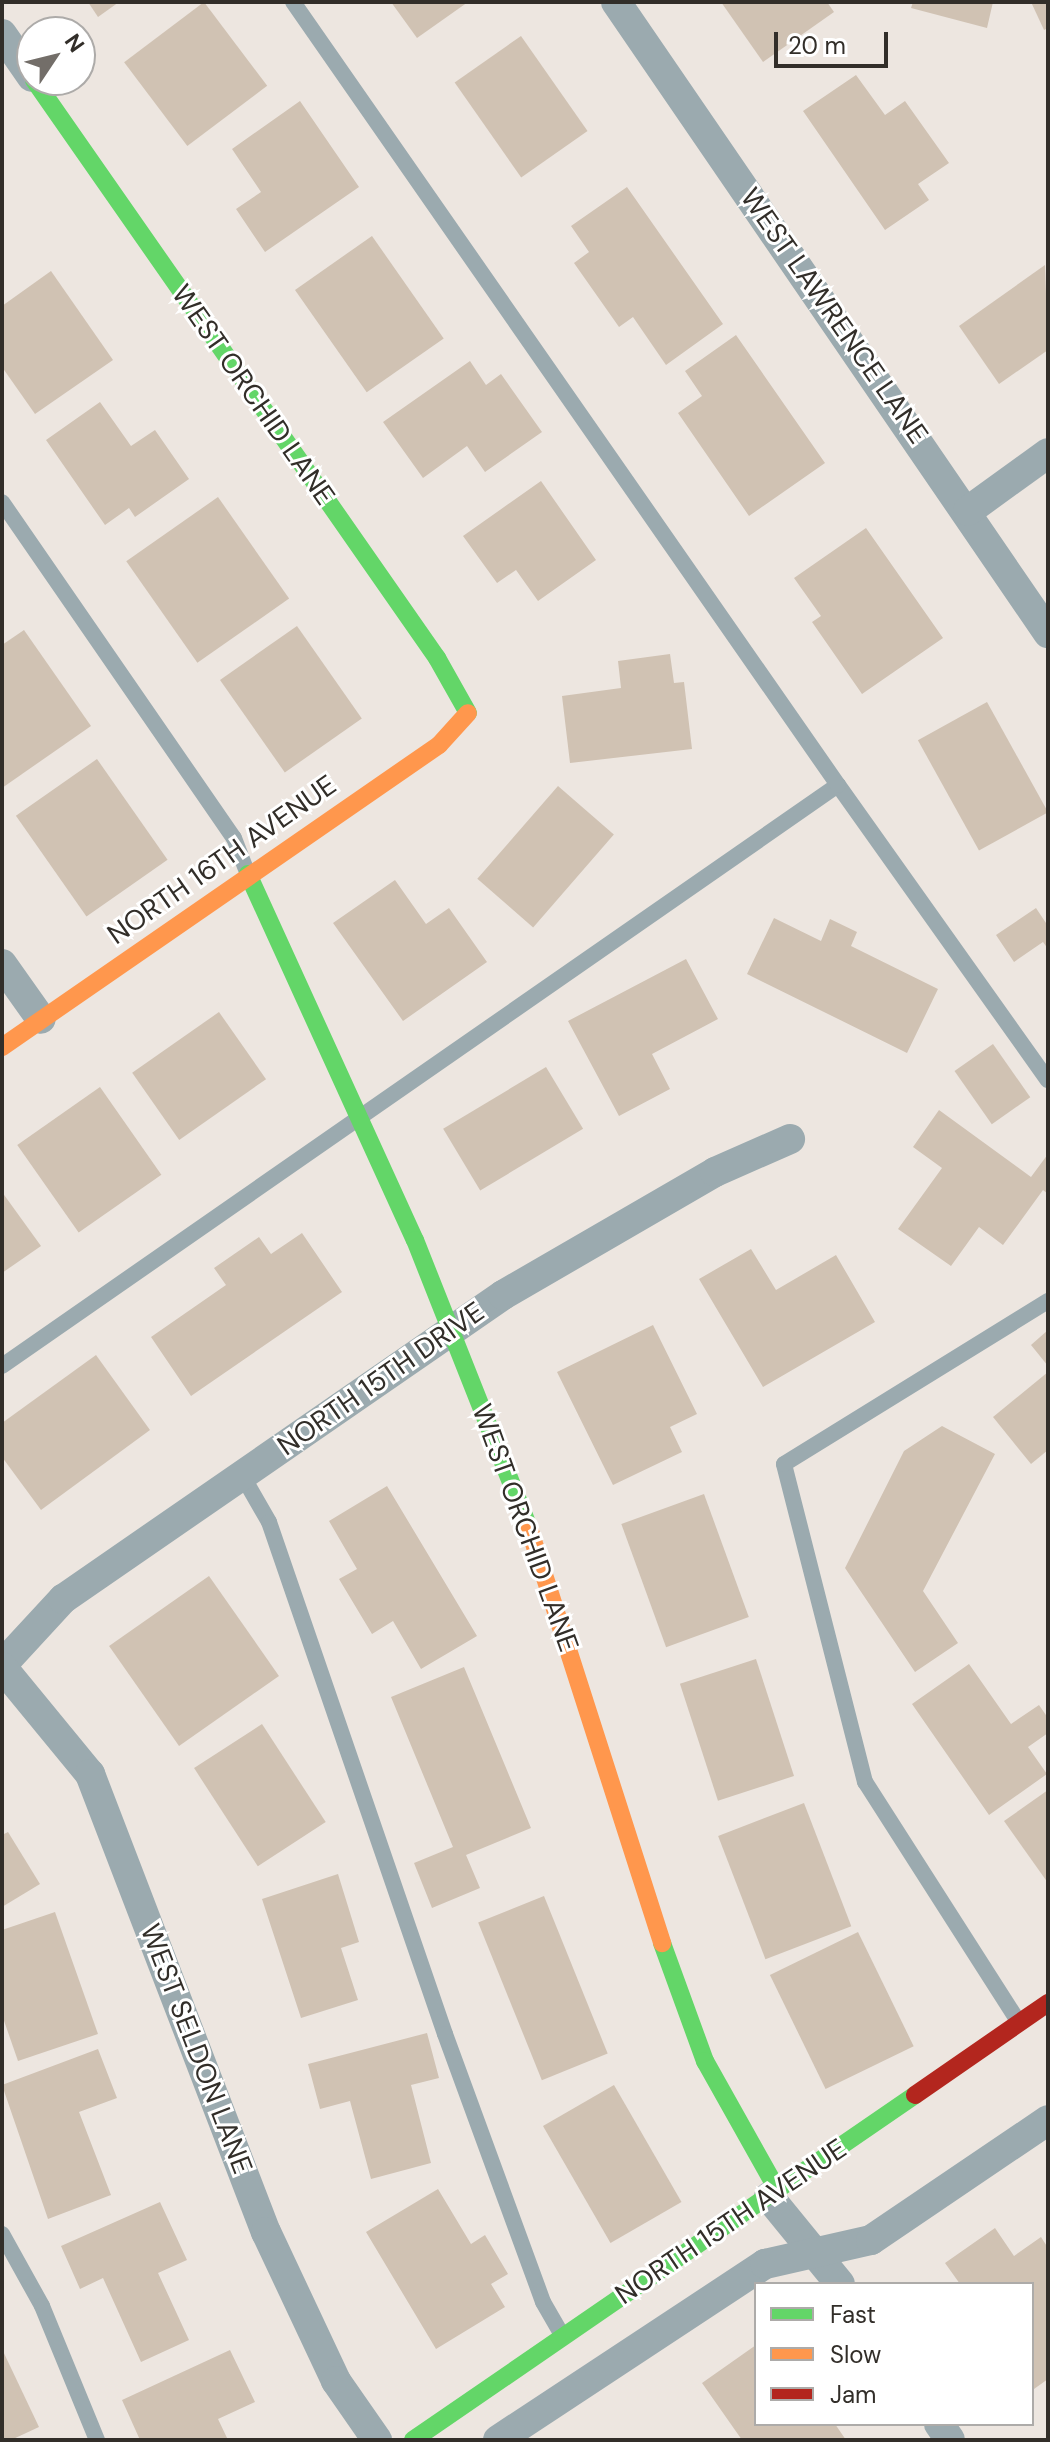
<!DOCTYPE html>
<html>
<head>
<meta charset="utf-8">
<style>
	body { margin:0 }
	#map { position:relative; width:1050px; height:2442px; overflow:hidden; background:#ede6e0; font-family:"DM Sans",sans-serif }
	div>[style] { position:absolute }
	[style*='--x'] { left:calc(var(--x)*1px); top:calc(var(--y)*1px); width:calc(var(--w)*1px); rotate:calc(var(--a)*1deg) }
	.building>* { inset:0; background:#d0c2b3; transform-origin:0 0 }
	.lane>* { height:16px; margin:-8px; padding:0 8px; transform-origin:8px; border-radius:8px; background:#9baaaf }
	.street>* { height:30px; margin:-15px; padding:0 15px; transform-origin:15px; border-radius:15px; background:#9baaaf }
	.fast>* { height:18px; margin:-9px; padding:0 9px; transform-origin:9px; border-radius:9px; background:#63d668 }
	.slow>* { height:18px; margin:-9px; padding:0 9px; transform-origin:9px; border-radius:9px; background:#ff974d }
	.jam>* { height:18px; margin:-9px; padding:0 9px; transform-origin:9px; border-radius:9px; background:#b3261e }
	span { translate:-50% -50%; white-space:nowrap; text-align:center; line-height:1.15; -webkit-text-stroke:6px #fff; paint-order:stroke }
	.street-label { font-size:28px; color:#322e29 }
	.frame { position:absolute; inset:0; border:4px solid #322e29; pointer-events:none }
	.legend { position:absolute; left:754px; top:2282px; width:280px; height:144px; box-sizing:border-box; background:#fff; border:2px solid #adaba9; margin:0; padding:10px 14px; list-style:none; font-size:24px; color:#322e29 }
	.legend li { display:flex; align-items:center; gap:16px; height:40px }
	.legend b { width:40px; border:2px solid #adaba9 }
	.north { position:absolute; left:16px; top:16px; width:80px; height:80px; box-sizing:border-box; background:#fff; border:2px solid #adaba9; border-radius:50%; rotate:55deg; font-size:22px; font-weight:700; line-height:32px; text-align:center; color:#322e29 }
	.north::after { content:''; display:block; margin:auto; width:28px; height:36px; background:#736e69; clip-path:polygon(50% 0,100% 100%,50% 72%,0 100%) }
	.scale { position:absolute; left:774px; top:32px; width:114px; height:36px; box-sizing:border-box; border:4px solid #322e29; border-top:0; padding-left:10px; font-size:24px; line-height:28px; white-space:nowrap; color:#322e29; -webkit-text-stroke:6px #fff; paint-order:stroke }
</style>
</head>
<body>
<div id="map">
	<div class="building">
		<div style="clip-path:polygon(88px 2px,119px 2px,98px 17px)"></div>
		<div style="left:204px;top:2px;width:105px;height:100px;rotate:53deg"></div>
		<div style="clip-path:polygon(391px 2px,468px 2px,417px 38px)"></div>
		<div style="clip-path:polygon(721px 2px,827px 2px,834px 12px,763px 62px)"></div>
		<div style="clip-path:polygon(913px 2px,993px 2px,987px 28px,911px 8px)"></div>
		<div style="clip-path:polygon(1031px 2px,1048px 2px,1048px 28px,1044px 30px)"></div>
		<div style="left:521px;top:36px;width:116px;height:81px;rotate:55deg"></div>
		<div style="clip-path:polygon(856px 75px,885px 115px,905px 101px,949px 163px,918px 184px,929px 200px,885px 230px,803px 111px)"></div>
		<div style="clip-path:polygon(300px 101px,359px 187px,265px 252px,236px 209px,261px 192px,232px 149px)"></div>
		<div style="clip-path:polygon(627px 187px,723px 324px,666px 365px,633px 317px,619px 327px,574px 263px,589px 252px,571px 226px)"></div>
		<div style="left:372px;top:236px;width:125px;height:94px;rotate:55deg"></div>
		<div style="clip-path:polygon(1045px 265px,1048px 350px,999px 384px,959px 326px)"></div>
		<div style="clip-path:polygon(51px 271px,113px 360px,35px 414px,2px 367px,2px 306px)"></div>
		<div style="clip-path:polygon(736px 335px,825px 463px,749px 516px,678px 413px,702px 396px,685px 371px)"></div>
		<div style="clip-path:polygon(470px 361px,486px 385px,501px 374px,542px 432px,485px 472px,467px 446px,423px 478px,383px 422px)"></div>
		<div style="clip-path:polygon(100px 402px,131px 446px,155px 430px,189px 479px,135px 517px,129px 508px,105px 525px,46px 440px)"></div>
		<div style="clip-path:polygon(541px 481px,596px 560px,538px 601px,516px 570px,497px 583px,463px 536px)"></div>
		<div style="left:218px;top:497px;width:124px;height:112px;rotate:55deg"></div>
		<div style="clip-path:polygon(866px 528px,943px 638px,862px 694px,812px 622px,821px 616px,794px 578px)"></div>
		<div style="left:297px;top:626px;width:113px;height:94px;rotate:55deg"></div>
		<div style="clip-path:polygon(24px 630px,91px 726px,2px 788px,2px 645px)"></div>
		<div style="clip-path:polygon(670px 654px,674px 683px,684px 682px,692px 749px,570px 763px,562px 696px,621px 688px,618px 661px)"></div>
		<div style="left:987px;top:702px;width:126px;height:79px;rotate:61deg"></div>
		<div style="left:97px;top:759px;width:123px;height:99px;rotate:55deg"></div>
		<div style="left:558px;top:786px;width:74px;height:123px;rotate:41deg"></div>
		<div style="clip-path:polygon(395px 880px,426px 924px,449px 908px,487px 962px,403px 1021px,333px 923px)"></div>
		<div style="clip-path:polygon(1036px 908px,1048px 926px,1048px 949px,1043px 942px,1014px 962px,996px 935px)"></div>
		<div style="clip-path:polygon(774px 918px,821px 941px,830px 919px,857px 932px,851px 946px,938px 989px,907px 1053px,747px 974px)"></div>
		<div style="clip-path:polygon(686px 959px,718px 1019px,652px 1054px,670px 1089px,619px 1116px,568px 1021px)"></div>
		<div style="left:219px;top:1012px;width:82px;height:106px;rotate:55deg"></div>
		<div style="left:993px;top:1044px;width:65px;height:47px;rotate:55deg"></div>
		<div style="left:546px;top:1067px;width:72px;height:120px;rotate:59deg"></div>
		<div style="left:100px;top:1087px;width:107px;height:101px;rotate:55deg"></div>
		<div style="clip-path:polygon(939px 1110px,1031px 1177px,1048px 1154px,1048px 1194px,1043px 1190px,1003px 1245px,979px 1227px,951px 1266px,898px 1229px,942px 1168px,913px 1147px)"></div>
		<div style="clip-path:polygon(2px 1192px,41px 1246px,2px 1273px)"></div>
		<div style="clip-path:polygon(302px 1233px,342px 1292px,191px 1396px,151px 1337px,226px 1285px,214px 1268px,259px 1237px,271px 1254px)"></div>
		<div style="clip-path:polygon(751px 1249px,776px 1290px,836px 1255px,875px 1322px,763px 1387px,699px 1279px)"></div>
		<div style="clip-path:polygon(653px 1325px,697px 1414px,670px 1427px,682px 1452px,613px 1485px,557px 1372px)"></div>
		<div style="clip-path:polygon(1048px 1330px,1048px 1366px,1031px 1345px)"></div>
		<div style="clip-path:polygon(96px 1355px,150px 1430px,41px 1510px,2px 1457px,2px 1423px)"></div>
		<div style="clip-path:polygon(1048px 1372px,1048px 1450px,1031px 1464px,993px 1417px)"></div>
		<div style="clip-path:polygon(942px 1426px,995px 1454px,923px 1591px,958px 1643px,915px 1672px,845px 1568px,904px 1451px)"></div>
		<div style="clip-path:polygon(387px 1486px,477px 1636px,421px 1669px,393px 1621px,372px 1634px,339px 1579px,357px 1569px,329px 1521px)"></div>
		<div style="left:704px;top:1494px;width:131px;height:88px;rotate:70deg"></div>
		<div style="left:209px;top:1576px;width:122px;height:122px;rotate:55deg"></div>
		<div style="left:756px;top:1659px;width:123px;height:80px;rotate:72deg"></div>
		<div style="clip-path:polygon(969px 1664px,1011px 1724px,1039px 1705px,1048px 1718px,1048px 1733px,1028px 1747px,1047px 1774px,989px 1815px,912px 1704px)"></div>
		<div style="clip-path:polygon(464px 1667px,531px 1828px,466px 1855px,480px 1888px,432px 1908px,414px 1863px,453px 1847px,391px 1697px)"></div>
		<div style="left:262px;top:1724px;width:117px;height:81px;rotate:57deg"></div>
		<div style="clip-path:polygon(1048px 1790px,1048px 1883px,1004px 1821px)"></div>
		<div style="left:804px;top:1803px;width:132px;height:92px;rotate:69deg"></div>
		<div style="clip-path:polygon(8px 1832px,40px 1884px,2px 1907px,2px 1835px)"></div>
		<div style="clip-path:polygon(338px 1874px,359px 1942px,341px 1948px,358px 2000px,301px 2018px,262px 1899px)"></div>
		<div style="left:544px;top:1896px;width:170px;height:71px;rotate:68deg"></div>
		<div style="clip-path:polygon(55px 1912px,98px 2034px,18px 2061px,2px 2015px,2px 1930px)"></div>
		<div style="left:858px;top:1932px;width:127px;height:98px;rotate:64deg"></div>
		<div style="clip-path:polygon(427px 2033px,439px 2078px,411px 2085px,431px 2163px,371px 2179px,350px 2101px,320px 2109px,308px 2064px)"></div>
		<div style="clip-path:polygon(98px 2049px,117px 2098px,79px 2112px,111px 2195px,48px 2219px,2px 2085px)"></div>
		<div style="left:614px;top:2085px;width:135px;height:82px;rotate:60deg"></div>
		<div style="clip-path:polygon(438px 2189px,471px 2244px,485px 2235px,508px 2274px,491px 2284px,505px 2307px,436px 2349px,366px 2232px)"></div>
		<div style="clip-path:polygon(160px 2202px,187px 2260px,158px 2273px,189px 2340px,141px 2362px,103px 2278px,80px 2289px,61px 2246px)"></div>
		<div style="clip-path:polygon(995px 2228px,1014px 2256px,1041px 2237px,1048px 2248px,1048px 2379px,1034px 2389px,1032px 2284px,960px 2284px,945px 2263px)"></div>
		<div style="clip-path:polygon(756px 2345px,756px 2424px,835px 2424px,846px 2440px,742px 2440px,702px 2383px)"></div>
		<div style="clip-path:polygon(2px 2349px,39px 2427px,11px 2440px,2px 2440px)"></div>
		<div style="clip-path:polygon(230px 2350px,255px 2402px,218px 2419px,228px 2440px,140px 2440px,122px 2400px)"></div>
	</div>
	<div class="lane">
		<div style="--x:2;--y:502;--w:408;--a:55.4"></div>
		<div style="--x:234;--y:838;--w:36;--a:69"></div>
		<div style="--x:838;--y:785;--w:362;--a:54.6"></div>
		<div style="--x:2;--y:1366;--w:1018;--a:-34.8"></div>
		<div style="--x:838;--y:785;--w:954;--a:-124.84"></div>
		<div style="--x:242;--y:1475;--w:54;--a:60.1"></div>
		<div style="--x:269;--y:1522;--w:541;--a:71.03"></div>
		<div style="--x:445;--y:2034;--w:285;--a:69.9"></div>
		<div style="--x:543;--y:2302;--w:38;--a:60"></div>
		<div style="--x:1018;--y:2021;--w:284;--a:-122.6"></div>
		<div style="--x:865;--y:1782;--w:328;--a:-104.3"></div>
		<div style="--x:784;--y:1464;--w:310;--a:-31.7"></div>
		<div style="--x:2;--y:2234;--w:82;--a:60.9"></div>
		<div style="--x:42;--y:2306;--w:145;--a:67.7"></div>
	</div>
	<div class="street">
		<div style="--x:616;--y:2;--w:765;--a:55.6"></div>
		<div style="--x:2;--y:34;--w:52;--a:55.1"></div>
		<div style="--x:968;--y:511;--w:99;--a:-35.9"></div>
		<div style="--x:2;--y:964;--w:67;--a:54.7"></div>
		<div style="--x:2;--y:1665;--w:90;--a:-47.3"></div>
		<div style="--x:63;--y:1599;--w:535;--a:-34.64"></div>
		<div style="--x:503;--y:1295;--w:245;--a:-30.1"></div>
		<div style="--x:715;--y:1172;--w:82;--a:-23.7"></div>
		<div style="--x:2;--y:1667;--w:139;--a:50.6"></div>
		<div style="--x:90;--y:1774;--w:491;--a:69"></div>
		<div style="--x:266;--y:2232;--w:165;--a:64.8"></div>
		<div style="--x:336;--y:2381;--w:72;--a:55.2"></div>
		<div style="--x:769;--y:2197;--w:112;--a:50.8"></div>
		<div style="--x:939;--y:2424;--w:19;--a:55"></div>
		<div style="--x:498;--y:2440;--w:320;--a:-33.4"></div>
		<div style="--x:765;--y:2264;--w:109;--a:-12.8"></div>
		<div style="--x:871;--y:2240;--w:214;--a:-34.1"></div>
	</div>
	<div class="fast">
		<div style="--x:34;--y:80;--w:705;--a:55.11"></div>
		<div style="--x:437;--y:658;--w:63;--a:60.6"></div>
		<div style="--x:248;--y:874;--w:402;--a:65.5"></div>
		<div style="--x:415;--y:1240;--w:310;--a:68.4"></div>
		<div style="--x:662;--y:1943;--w:126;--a:70"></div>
		<div style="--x:705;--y:2061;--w:149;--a:60.7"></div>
		<div style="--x:413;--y:2440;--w:609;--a:-34.5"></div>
	</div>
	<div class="slow">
		<div style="--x:2;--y:1047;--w:531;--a:-34.65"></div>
		<div style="--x:439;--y:745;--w:43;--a:-47.8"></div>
		<div style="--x:529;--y:1528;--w:436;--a:72.2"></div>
	</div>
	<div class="jam">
		<div style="--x:915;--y:2095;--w:162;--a:-34.7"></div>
	</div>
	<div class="street-label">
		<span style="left:834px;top:316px;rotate:55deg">WEST LAWRENCE LANE</span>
		<span style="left:253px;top:395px;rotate:55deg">WEST ORCHID LANE</span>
		<span style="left:222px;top:860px;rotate:-35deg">NORTH 16TH AVENUE</span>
		<span style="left:381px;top:1379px;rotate:-35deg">NORTH 15TH DRIVE</span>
		<span style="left:525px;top:1528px;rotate:70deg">WEST ORCHID LANE</span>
		<span style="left:196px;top:2049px;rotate:69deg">WEST SELDON LANE</span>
		<span style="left:731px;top:2222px;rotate:-34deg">NORTH 15TH AVENUE</span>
	</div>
	<div class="frame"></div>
	<ul class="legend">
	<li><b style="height:10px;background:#63d668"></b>Fast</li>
	<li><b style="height:10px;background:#ff974d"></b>Slow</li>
	<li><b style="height:10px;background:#b3261e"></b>Jam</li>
	</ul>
	<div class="north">N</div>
	<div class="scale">20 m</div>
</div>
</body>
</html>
